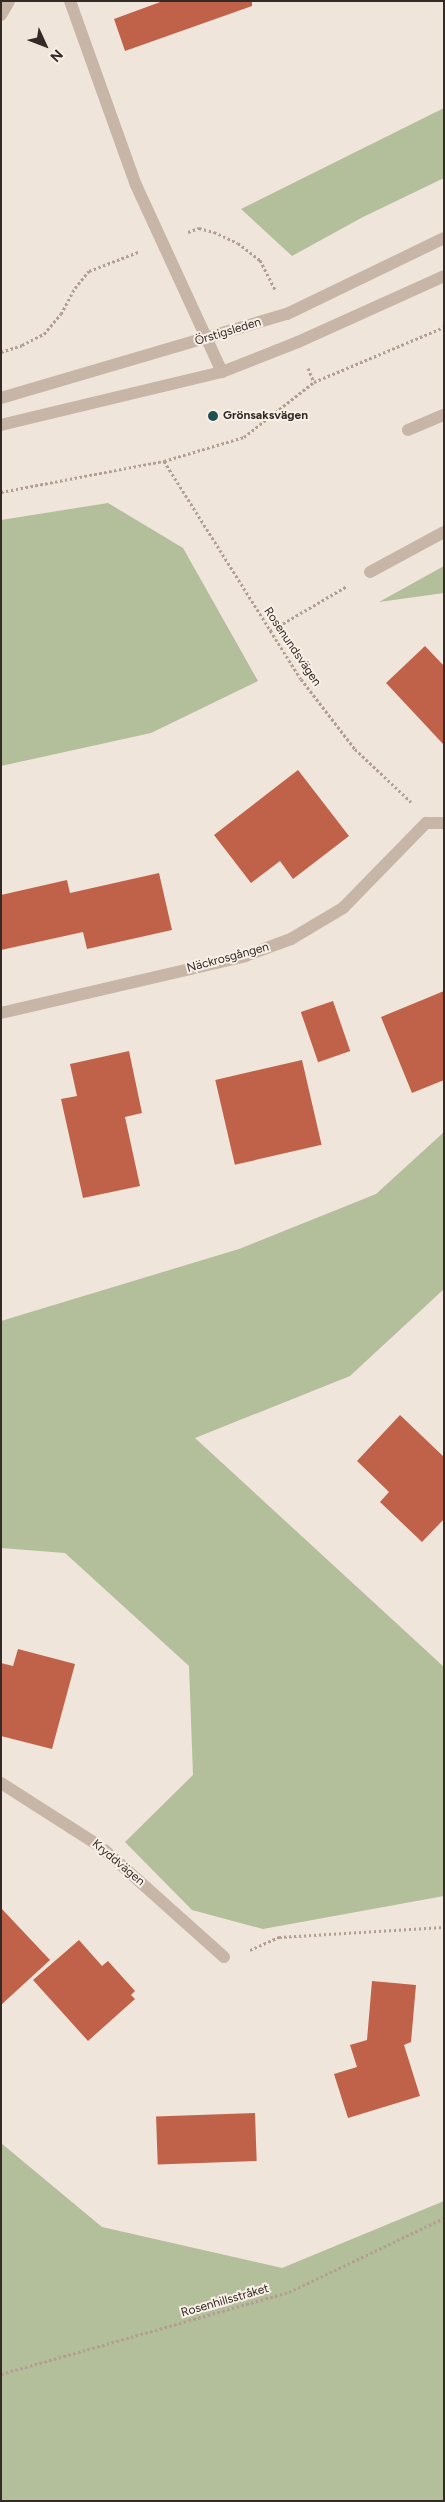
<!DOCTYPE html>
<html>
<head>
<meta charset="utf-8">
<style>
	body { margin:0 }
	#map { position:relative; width:445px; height:2502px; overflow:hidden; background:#f0e5da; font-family:Figtree,sans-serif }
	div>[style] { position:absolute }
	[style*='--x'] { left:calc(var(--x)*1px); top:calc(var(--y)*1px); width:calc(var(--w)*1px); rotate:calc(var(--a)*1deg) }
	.green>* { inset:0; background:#b3be9b }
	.building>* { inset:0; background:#bf6249; transform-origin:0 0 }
	.path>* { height:3px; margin-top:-1.5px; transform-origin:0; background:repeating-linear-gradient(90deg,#b39f91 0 2.5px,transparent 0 5px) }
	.service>* { height:12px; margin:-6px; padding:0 6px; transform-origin:6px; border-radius:6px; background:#c7b5a7 }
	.minor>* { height:12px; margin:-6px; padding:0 6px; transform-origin:6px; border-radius:6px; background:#c7b5a7 }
	.tertiary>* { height:12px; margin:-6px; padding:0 6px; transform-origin:6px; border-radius:6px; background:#c7b5a7 }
	.dots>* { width:14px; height:14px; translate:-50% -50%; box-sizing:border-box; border:2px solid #f8efe6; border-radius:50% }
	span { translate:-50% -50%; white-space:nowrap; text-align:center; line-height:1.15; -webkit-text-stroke:4px #f8efe6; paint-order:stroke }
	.street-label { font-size:12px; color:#342b27 }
	.poi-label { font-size:12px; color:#342b27; font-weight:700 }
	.left { translate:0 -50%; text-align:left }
	.frame { position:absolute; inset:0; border:2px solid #342b27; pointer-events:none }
	.north { position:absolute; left:20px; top:20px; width:50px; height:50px; -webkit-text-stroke:4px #f8efe6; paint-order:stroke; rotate:133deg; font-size:14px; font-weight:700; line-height:20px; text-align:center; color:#342b27 }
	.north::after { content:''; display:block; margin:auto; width:18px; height:22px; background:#342b27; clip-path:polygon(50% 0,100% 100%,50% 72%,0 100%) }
</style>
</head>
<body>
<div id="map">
	<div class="green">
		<div style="clip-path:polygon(444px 108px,444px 178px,363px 217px,292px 256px,241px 209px)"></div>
		<div style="clip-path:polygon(108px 503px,183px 548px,258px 681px,151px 733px,1px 766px,1px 520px)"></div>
		<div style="clip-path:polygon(444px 566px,444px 593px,379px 602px)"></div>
		<div style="clip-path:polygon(444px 1132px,444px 1289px,350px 1376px,195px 1438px,444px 1667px,444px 1896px,263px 1929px,192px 1910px,125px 1842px,193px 1775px,189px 1666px,65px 1553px,1px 1548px,1px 1321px,239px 1249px,376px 1194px)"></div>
		<div style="clip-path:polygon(1px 2143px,102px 2227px,282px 2268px,444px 2201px,444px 2501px,1px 2501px)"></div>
	</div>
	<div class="building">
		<div style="clip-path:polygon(163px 1px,252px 1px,252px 6px,125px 51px,114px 19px)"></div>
		<div style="clip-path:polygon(425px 646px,444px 666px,444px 745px,386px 683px)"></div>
		<div style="clip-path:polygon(298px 770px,349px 836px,293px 879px,280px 861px,251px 883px,214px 835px)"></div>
		<div style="clip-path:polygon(159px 873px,172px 930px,87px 949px,83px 932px,1px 950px,1px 895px,67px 880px,70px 893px)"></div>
		<div style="clip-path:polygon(444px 991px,444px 1080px,412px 1093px,381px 1017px)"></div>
		<div style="left:333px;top:1001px;width:53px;height:34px;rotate:71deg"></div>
		<div style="clip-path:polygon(129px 1051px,142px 1113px,125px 1117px,140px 1186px,83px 1198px,61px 1099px,77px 1096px,70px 1064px)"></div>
		<div style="left:302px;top:1060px;width:87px;height:89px;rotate:77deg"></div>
		<div style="clip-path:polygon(400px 1415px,444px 1457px,444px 1519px,422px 1542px,380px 1502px,389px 1492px,357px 1461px)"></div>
		<div style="clip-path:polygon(18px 1649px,75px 1664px,52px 1749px,1px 1736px,1px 1663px,13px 1666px)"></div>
		<div style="clip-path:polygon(1px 1908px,50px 1960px,1px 2005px)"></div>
		<div style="clip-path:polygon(79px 1940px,102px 1966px,108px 1961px,135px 1991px,131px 1995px,135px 1999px,88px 2041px,33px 1980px)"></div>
		<div style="clip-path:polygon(372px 1981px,416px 1985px,411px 2042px,404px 2045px,420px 2096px,348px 2118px,334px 2074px,357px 2067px,350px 2045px,367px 2040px)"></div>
		<div style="left:255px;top:2113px;width:48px;height:99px;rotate:88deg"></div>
	</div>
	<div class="path">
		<div style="--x:188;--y:232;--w:12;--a:-20"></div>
		<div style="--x:199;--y:228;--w:16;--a:15"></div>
		<div style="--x:214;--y:232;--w:26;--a:25"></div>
		<div style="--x:238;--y:243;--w:28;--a:38"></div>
		<div style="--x:260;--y:260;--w:33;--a:63"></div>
		<div style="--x:1;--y:352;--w:22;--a:-18"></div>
		<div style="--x:22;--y:345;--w:25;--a:-27"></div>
		<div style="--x:44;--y:334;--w:26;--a:-50"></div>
		<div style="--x:61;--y:314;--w:30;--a:-62"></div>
		<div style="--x:75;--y:288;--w:22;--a:-51"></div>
		<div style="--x:89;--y:271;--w:53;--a:-21.2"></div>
		<div style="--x:308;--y:368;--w:15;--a:67"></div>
		<div style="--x:164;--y:461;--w:257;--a:57.9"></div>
		<div style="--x:301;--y:679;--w:88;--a:52.4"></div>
		<div style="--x:355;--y:749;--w:77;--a:43.4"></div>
		<div style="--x:1;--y:492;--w:166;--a:-10.8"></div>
		<div style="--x:164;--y:461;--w:84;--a:-16.7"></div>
		<div style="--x:244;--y:437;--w:89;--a:-38.2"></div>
		<div style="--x:314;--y:382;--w:141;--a:-22.9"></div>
		<div style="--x:270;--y:631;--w:89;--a:-30.3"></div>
		<div style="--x:250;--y:1950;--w:32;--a:-24"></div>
		<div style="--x:279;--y:1937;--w:165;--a:-3.5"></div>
		<div style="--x:1;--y:2374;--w:299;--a:-15.9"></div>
		<div style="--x:289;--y:2292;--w:172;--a:-25.5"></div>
	</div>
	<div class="service">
		<div style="--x:408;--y:430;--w:39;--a:-23"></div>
		<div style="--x:370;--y:572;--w:84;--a:-28.4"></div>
	</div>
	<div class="minor">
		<div style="--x:70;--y:1;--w:195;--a:70.3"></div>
		<div style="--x:136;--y:185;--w:206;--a:65.3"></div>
		<div style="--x:1;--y:15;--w:16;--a:-60"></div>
		<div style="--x:1;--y:1013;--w:251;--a:-13.1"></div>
		<div style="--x:245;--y:956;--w:49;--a:-20.3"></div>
		<div style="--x:291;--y:939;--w:61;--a:-30.8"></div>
		<div style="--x:343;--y:908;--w:119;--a:-45.7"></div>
		<div style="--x:426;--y:823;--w:18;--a:0"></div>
		<div style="--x:1;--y:1783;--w:119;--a:32.6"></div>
		<div style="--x:101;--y:1847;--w:165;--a:41.8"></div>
	</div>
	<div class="tertiary">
		<div style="--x:1;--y:398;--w:298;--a:-16.4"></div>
		<div style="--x:287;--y:314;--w:174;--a:-25.8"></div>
		<div style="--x:1;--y:425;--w:227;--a:-13.5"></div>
		<div style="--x:222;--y:372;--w:82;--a:-21.5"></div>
		<div style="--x:298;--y:342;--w:160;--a:-24.3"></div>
	</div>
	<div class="dots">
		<div style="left:213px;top:416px;background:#1f5153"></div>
	</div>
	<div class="street-label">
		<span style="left:228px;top:332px;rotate:-17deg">Örstigsleden</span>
		<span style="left:292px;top:647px;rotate:56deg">Rosenundsvägen</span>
		<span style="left:228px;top:958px;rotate:-15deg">Näckrosgången</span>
		<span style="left:118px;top:1863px;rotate:40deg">Kryddvägen</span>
		<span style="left:225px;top:2301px;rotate:-16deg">Rosenhillsstråket</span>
	</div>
	<div class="poi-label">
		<span class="left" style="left:223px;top:416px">Grönsaksvägen</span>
	</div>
	<div class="frame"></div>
	<div class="north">N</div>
</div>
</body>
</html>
